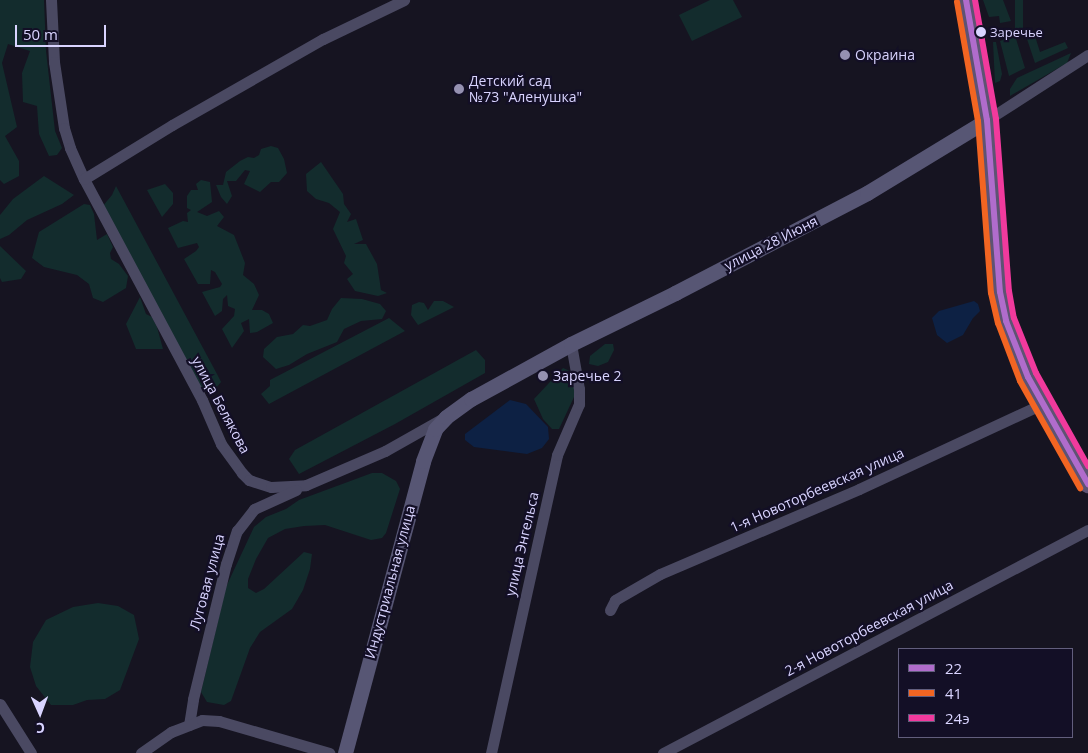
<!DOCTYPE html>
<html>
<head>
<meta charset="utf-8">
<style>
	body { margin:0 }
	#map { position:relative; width:1088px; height:753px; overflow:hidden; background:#161421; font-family:"Open Sans",sans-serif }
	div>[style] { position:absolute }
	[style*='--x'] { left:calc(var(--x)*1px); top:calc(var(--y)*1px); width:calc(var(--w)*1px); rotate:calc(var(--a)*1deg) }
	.green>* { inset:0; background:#132c2d; transform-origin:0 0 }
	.water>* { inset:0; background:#0d2144 }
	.street>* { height:11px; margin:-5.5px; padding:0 5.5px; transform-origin:5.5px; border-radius:5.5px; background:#4a4962 }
	.secondary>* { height:15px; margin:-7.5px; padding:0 7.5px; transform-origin:7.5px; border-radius:7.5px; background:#575674 }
	.primary>* { height:18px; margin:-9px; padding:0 9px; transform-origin:9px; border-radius:9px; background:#5e5373 }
	.bus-1>* { height:6px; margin:-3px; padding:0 3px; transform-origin:3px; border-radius:3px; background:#b06ccc }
	.bus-2>* { height:6px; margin:-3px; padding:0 3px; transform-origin:3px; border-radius:3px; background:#f26522 }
	.bus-3>* { height:6px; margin:-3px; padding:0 3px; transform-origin:3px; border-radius:3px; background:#f13a9d }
	.dots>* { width:14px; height:14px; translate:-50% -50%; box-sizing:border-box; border:2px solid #130f26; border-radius:50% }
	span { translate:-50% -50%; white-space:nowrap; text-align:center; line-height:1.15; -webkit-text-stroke:4.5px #130f26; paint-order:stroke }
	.bus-label { font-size:13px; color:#d9d4ff }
	.left { translate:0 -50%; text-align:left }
	.poi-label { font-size:14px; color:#d9d4ff }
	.street-label { font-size:14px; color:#d9d4ff }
	.legend { position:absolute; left:898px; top:648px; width:175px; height:90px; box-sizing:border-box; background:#130f26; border:1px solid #625e7d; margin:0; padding:6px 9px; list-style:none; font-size:15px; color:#d9d4ff }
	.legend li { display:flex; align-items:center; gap:10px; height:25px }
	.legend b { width:25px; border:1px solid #625e7d }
	.north { position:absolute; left:15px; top:688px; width:50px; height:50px; -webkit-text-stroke:4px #130f26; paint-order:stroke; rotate:178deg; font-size:14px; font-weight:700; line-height:20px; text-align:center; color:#d9d4ff }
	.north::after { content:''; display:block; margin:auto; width:18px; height:22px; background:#d9d4ff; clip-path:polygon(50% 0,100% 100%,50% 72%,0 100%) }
	.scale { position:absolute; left:15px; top:25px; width:91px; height:22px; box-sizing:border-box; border:2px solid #d9d4ff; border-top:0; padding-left:6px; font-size:15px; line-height:18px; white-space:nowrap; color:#d9d4ff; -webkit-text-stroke:4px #130f26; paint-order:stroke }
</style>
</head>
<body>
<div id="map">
	<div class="green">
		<div style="clip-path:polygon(0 0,44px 0,46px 51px,55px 131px,62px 148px,57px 155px,49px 156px,39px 134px,37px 106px,23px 102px,22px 73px,30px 51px,8px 44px,2px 63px,17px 127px,5px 136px,19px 161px,19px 176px,4px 184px,0 180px)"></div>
		<div style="clip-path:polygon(710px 0,733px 0,742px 17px,692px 41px,679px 15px)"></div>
		<div style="clip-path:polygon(983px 0,1003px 0,1011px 21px,1000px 23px,999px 16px,989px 17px)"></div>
		<div style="left:1015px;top:0;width:8px;height:33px"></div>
		<div style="clip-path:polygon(1013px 29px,1025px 68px,1009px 76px,1000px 41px,1003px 40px,1001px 31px)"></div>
		<div style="clip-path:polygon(1034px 33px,1040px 52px,1065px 42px,1068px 48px,1035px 63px,1026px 36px)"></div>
		<div style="clip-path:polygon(993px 42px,996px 42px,1002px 74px,1000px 81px,995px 83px)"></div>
		<div style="clip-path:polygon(1071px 53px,1067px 63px,1010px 96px,1010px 89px,1017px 78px)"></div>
		<div style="clip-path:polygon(271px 146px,278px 148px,284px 159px,287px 173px,279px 182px,271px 182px,260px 192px,244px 184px,250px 171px,245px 170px,236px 181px,227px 181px,232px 196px,227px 204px,221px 197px,216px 185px,223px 185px,226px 172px,240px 161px,248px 157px,254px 158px,259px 155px,261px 149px)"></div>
		<div style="clip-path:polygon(321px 162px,343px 194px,344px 204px,351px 214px,347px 222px,356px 219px,363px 240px,354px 244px,366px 244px,377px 264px,381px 290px,387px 293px,378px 296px,355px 291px,347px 279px,353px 274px,344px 263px,346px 256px,333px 229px,340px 212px,329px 203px,316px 199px,307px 191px,306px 174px)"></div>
		<div style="clip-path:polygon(44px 176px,74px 195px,62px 204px,27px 220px,9px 235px,0 239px,0 215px,13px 199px)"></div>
		<div style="clip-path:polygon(201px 180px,210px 182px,212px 202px,197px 212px,207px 216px,219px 211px,224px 217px,217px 226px,234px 235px,245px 263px,243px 275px,254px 284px,259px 295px,252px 310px,262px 310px,269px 314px,273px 323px,257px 332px,250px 333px,249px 319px,241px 323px,244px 331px,232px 348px,222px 329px,234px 316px,235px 309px,228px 306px,227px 295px,223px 299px,222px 311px,215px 316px,202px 292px,220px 287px,222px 284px,215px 272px,211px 270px,210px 284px,198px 284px,184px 259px,196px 251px,199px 247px,197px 243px,178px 248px,168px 228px,183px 221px,188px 222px,187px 213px,191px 210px,187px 208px,187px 196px,191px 190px,198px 190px,196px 184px)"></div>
		<div style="clip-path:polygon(165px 184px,173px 193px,173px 204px,162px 217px,147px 190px)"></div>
		<div style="clip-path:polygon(116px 186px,217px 374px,221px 382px,216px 388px,207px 392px,200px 390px,102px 207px,112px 195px)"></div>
		<div style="clip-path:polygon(84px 204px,90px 205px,94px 214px,97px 240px,107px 234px,113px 247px,110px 253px,111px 259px,119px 264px,128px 276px,126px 288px,103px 302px,93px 298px,89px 284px,77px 275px,44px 267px,32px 258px,39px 232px)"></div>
		<div style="clip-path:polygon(0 246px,26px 271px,21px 279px,2px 282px,0 278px)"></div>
		<div style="clip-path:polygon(140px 297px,146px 314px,152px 317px,157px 327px,163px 349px,136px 349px,126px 324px)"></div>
		<div style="clip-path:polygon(341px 298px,362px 299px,380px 304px,386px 311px,382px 319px,361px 321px,344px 329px,337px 342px,307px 354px,289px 365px,276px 369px,263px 357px,264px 349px,277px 337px,293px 334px,303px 325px,310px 326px,327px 320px,332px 309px)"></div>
		<div style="clip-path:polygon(434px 301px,443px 301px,454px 307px,418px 325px,411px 315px,412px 305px,419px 302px,424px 303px,428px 310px)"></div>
		<div style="clip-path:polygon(389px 318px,405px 331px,269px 404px,261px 394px,270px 386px,270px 380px)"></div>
		<div style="clip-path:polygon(605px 344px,613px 344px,614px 350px,608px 362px,598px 366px,589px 364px,590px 356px)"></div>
		<div style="clip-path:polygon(476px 350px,485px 360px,485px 373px,395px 424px,299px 474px,289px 459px,295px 450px)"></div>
		<div style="clip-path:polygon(563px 368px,570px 371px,575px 380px,574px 397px,559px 429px,552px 429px,543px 419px,534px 399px)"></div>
		<div style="clip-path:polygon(372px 473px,382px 473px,396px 481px,400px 489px,386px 533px,382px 538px,371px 540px,325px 525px,304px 526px,285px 529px,268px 538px,256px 559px,248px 579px,248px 588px,256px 593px,264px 589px,304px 552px,312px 554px,310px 569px,303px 590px,292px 609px,260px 632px,250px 648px,231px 701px,224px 705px,207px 702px,201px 692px,226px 587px,254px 527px,266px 517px,286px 509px,299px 500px)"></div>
		<div style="clip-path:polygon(98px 603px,118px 606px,134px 615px,139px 639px,120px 690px,105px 699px,87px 700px,73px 705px,51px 705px,36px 686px,30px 667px,33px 642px,46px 620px,73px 607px)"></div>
	</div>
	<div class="water">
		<div style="clip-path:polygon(974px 301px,978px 304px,980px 311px,973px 318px,963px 335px,947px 343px,937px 335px,932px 318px,939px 311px)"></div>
		<div style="clip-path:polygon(510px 400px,526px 404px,548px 427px,549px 439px,542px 448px,527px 454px,474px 447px,465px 440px,465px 434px)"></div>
	</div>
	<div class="street">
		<div style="--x:51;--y:0;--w:62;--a:87.2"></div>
		<div style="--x:54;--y:62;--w:67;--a:81.4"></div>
		<div style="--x:64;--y:128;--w:21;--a:73"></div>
		<div style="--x:70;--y:148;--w:34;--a:66"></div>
		<div style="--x:84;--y:179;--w:251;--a:61.9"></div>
		<div style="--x:202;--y:400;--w:48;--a:66.6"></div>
		<div style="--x:221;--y:444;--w:36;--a:54"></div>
		<div style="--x:242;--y:473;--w:10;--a:45"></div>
		<div style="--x:249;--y:480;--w:23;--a:18"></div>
		<div style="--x:271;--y:487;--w:35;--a:-3"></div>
		<div style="--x:306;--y:485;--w:86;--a:-23.3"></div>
		<div style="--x:385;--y:451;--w:63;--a:-29.4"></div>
		<div style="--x:987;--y:120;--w:120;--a:-32.8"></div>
		<div style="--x:84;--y:179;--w:103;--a:-31.5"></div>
		<div style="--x:172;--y:125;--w:174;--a:-29.7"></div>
		<div style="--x:323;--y:39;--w:90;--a:-25.7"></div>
		<div style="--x:610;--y:610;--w:11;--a:-63"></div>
		<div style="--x:615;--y:600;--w:52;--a:-30"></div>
		<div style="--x:660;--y:574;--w:216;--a:-23.1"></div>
		<div style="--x:859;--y:489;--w:202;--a:-24.9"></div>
		<div style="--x:0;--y:704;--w:58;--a:57.7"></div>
		<div style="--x:189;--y:725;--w:26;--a:-81"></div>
		<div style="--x:193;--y:699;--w:139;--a:-76.3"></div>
		<div style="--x:226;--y:564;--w:35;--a:-72"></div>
		<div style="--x:237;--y:531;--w:28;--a:-52"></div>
		<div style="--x:254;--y:509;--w:46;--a:-24.3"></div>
		<div style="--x:141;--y:753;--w:37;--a:-35"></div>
		<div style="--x:171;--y:732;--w:33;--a:-21"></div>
		<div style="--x:202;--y:720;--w:17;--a:3"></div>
		<div style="--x:219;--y:721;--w:115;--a:16.2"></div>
		<div style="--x:491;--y:753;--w:305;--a:-77.5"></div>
		<div style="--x:557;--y:455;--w:56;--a:-66.7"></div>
		<div style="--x:579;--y:404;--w:15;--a:-90"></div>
		<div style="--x:579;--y:389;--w:46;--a:-100.1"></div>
		<div style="--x:663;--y:753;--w:480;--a:-27.7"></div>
	</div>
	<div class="secondary">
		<div style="--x:345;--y:753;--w:302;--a:-75"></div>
		<div style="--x:423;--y:461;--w:34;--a:-69"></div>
		<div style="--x:435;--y:429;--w:16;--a:-47"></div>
		<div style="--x:446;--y:417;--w:31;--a:-36"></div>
		<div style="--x:471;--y:399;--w:114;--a:-28.8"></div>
		<div style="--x:571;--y:344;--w:116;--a:-26.1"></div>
		<div style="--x:675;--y:293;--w:216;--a:-27.5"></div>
		<div style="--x:867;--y:193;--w:140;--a:-31.3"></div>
	</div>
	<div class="primary">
		<div style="--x:966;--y:0;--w:122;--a:80.1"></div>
		<div style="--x:987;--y:120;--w:172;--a:85.7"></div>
		<div style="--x:1000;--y:292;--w:30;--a:78"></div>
		<div style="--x:1006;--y:321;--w:60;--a:68.6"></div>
		<div style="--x:1028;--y:377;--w:123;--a:60.7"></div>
	</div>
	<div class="bus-1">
		<div style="--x:966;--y:0;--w:122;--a:80.1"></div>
		<div style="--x:987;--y:120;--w:172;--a:85.7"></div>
		<div style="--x:1000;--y:292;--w:30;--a:78"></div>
		<div style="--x:1006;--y:321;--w:60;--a:68.6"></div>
		<div style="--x:1028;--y:377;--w:123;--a:60.7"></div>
	</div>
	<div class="bus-2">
		<div style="--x:957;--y:2;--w:121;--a:80"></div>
		<div style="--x:978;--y:121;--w:172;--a:85.7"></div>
		<div style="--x:991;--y:293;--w:31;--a:77"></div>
		<div style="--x:998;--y:323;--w:62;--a:69.2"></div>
		<div style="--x:1020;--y:381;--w:123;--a:60.7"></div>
	</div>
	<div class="bus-3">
		<div style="--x:975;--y:0;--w:121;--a:80"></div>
		<div style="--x:996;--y:119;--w:172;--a:85.7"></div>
		<div style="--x:1009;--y:291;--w:27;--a:80"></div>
		<div style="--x:1014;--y:318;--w:59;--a:68.2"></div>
		<div style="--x:1036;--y:373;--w:107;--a:60.8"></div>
	</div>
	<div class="dots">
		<div style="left:981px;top:32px;background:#d9d4ff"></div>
		<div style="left:845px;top:55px;background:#9591b1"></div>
		<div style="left:459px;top:89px;background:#9591b1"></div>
		<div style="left:543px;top:376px;background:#9591b1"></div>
	</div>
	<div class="bus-label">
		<span class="left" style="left:990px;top:32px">Заречье</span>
	</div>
	<div class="poi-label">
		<span class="left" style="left:855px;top:55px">Окраина</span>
		<span class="left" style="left:469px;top:89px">Детский сад<br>№73 "Аленушка"</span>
		<span class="left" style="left:553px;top:376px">Заречье 2</span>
	</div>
	<div class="street-label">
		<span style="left:771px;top:243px;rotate:-27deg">улица 28 Июня</span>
		<span style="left:221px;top:405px;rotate:62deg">улица Белякова</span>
		<span style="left:817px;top:490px;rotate:-24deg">1-я Новоторбеевская улица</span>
		<span style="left:522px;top:544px;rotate:-77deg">улица Энгельса</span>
		<span style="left:207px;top:582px;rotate:-75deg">Луговая улица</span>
		<span style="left:390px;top:582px;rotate:-75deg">Индустриальная улица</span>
		<span style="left:869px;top:628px;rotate:-28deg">2-я Новоторбеевская улица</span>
	</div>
	<ul class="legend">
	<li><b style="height:6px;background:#b06ccc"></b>22</li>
	<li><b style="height:6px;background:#f26522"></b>41</li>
	<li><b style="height:6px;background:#f13a9d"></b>24э</li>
	</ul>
	<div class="north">С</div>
	<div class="scale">50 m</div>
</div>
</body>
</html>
